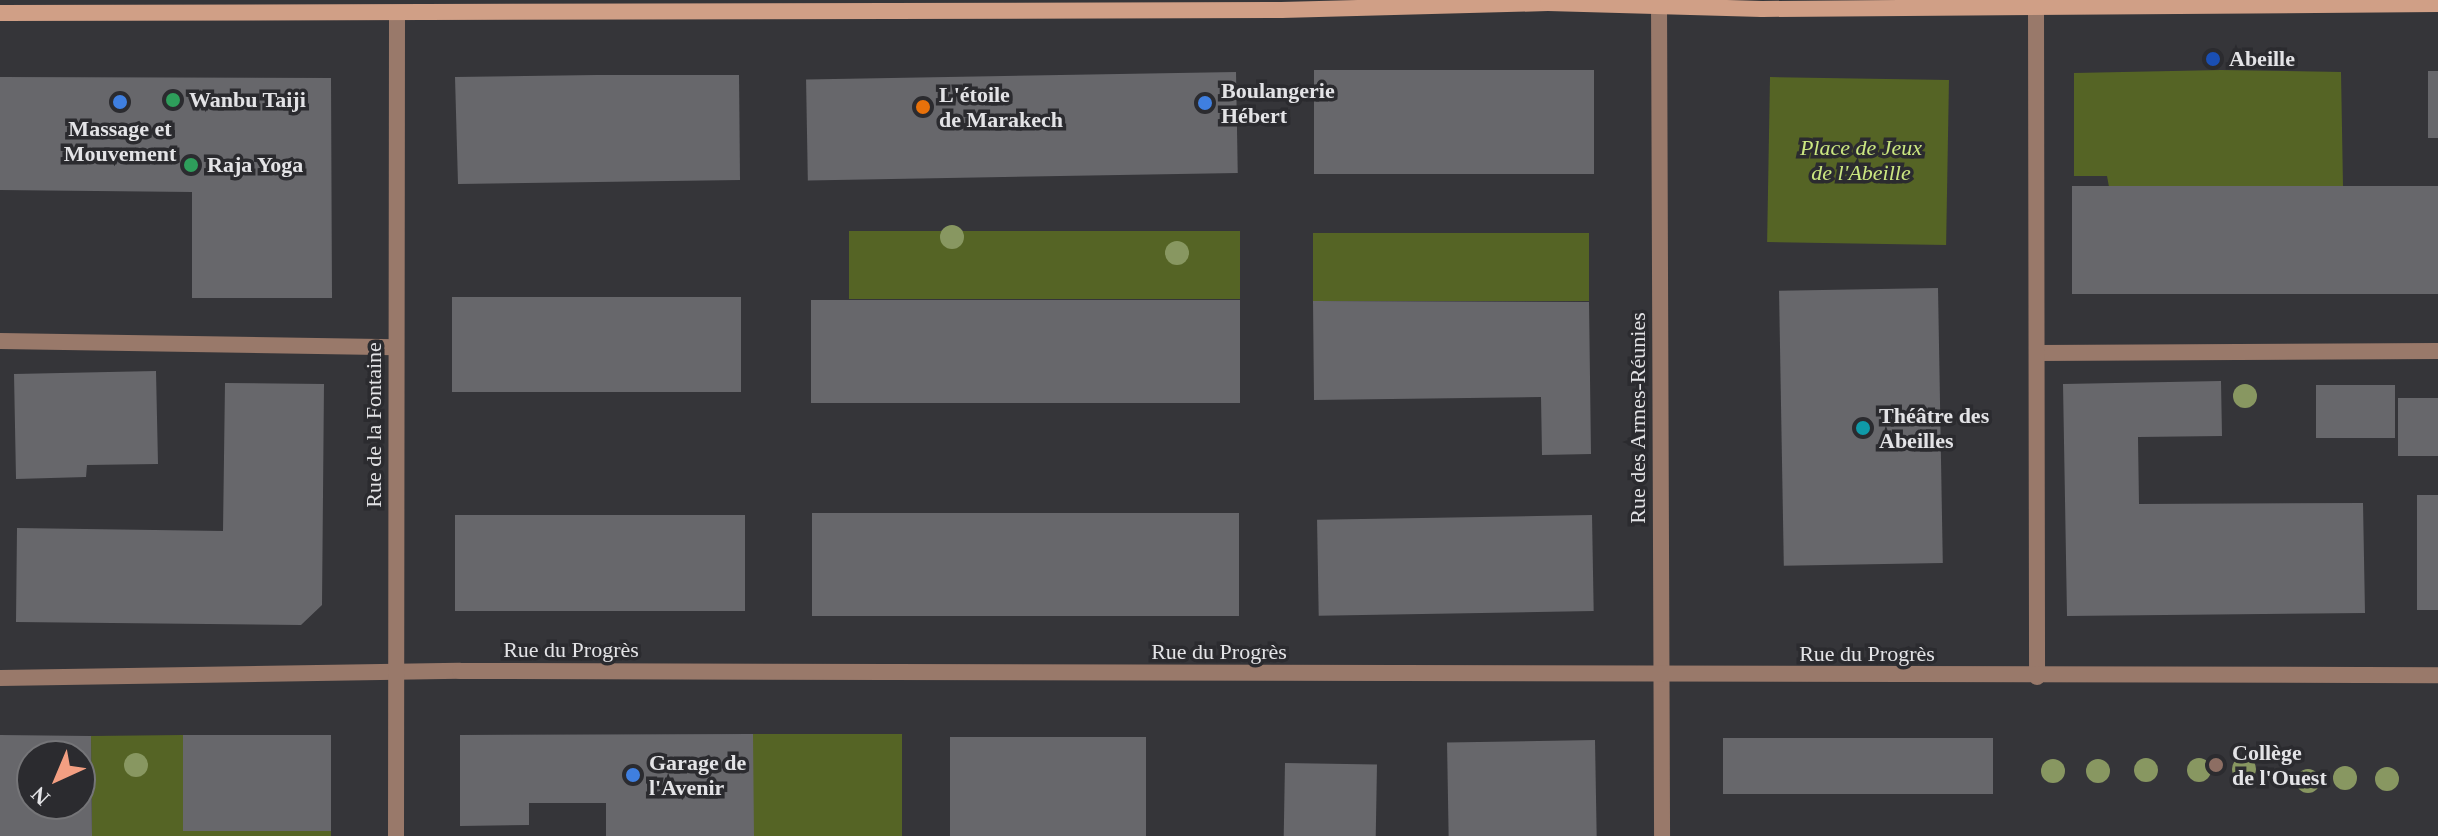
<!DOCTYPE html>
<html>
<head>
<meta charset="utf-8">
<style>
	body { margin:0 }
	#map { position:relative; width:2438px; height:836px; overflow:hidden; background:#353539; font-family:"Times New Roman",serif }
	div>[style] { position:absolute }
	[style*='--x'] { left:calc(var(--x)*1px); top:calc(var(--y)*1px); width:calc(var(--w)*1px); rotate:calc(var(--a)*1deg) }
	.green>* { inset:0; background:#556425; transform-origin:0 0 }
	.building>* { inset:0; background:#67676b; transform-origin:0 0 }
	.service>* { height:16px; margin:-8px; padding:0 8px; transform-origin:8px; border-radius:8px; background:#99796a }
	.minor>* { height:16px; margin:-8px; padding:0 8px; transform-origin:8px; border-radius:8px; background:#99796a }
	.secondary>* { height:16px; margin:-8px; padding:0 8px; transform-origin:8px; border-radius:8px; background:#d09f86 }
	.trees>* { width:24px; height:24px; margin:-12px; border-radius:50%; background:#889761 }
	.dots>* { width:22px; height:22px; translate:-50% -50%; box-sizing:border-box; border:4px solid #2b2b2f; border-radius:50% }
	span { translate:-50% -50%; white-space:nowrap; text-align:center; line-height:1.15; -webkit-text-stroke:7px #2b2b2f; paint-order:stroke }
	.poi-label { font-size:22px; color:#e3e3e6; font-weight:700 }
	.left { translate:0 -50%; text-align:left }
	.park-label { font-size:22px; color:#cbe781; font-style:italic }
	.street-label { font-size:22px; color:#e3e3e6 }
	.north { position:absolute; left:16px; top:740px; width:80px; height:80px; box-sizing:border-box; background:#2b2b2f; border:2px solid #757578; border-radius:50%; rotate:224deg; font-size:22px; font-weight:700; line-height:32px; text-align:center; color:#e3e3e6 }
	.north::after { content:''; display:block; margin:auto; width:28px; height:36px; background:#f39f82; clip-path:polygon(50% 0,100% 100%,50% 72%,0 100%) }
</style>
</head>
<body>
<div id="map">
	<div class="green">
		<div style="clip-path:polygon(2221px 70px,2341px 72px,2343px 186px,2109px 187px,2107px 176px,2074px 176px,2074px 73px)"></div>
		<div style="left:1770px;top:77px;width:179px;height:165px;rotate:1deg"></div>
		<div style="left:849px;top:231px;width:391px;height:68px"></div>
		<div style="left:1313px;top:233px;width:276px;height:68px"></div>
		<div style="left:753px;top:734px;width:149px;height:102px"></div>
		<div style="clip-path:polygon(183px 735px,183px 831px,331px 831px,331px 836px,92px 836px,91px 736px)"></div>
	</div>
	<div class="building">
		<div style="left:1314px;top:70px;width:280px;height:104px"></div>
		<div style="left:2428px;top:71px;width:10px;height:67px"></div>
		<div style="left:1236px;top:72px;width:101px;height:430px;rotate:89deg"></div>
		<div style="clip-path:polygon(596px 75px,739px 75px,740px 180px,458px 184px,455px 77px)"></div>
		<div style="clip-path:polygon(0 77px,331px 78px,332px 298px,192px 298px,192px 192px,0 190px)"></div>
		<div style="left:2438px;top:186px;width:108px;height:366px;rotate:90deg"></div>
		<div style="left:1938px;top:288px;width:275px;height:159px;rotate:89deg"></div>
		<div style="left:452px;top:297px;width:289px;height:95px"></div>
		<div style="left:811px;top:300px;width:429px;height:103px"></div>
		<div style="clip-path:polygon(1313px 301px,1589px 302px,1591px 454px,1542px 455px,1541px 397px,1314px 400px)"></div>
		<div style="clip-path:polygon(156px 371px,158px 464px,87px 465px,86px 477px,16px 479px,14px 374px)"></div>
		<div style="clip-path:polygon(2221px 381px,2222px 436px,2138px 437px,2139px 504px,2363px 503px,2365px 613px,2067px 616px,2063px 384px)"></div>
		<div style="clip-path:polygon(225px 383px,324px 384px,322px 605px,301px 625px,16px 622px,17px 528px,223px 531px)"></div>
		<div style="left:2316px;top:385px;width:79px;height:53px"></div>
		<div style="left:2438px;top:398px;width:58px;height:40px;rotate:90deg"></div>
		<div style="left:2417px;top:495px;width:21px;height:115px"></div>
		<div style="left:812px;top:513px;width:427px;height:103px"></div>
		<div style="left:745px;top:515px;width:96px;height:290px;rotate:90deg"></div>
		<div style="left:1592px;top:515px;width:96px;height:275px;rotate:89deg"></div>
		<div style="clip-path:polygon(753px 734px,754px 836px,606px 836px,606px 803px,529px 803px,529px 825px,460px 826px,460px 735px)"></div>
		<div style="clip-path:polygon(evenodd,0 735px,91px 736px,92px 836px,0 836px,0 735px,32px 756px,80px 756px,80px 804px,32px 804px,32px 756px)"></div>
		<div style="left:183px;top:735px;width:148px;height:96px"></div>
		<div style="left:950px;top:737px;width:196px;height:99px"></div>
		<div style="left:1723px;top:738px;width:270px;height:56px"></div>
		<div style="left:1595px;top:740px;width:96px;height:148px;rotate:89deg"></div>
		<div style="left:1285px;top:763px;width:92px;height:73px;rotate:1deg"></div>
	</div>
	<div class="service">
		<div style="--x:0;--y:341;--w:396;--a:0.9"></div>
		<div style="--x:2037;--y:353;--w:401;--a:-0.3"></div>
	</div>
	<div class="minor">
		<div style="--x:1659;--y:0;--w:836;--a:89.79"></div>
		<div style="--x:2036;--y:6;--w:671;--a:89.91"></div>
		<div style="--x:0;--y:678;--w:460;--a:-0.9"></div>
		<div style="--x:460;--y:671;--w:1978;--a:0.12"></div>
		<div style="--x:396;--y:836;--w:822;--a:-89.93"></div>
	</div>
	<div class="secondary">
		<div style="--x:0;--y:13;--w:1281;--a:-0.13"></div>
		<div style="--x:1281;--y:10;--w:267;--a:-1.5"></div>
		<div style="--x:1548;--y:3;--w:214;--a:1.6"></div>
		<div style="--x:1762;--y:9;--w:676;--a:-0.42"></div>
	</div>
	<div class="trees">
		<div style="left:952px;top:237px"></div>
		<div style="left:1177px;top:253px"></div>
		<div style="left:2245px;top:396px"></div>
		<div style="left:136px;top:765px"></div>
		<div style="left:2244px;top:769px"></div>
		<div style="left:2146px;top:770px"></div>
		<div style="left:2199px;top:770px"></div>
		<div style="left:2053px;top:771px"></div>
		<div style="left:2098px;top:771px"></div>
		<div style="left:2345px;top:778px"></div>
		<div style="left:2387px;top:779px"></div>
		<div style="left:2308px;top:781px"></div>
	</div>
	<div class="dots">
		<div style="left:2213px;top:59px;background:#1a4fb4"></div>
		<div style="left:173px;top:100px;background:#2e9e5b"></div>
		<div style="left:120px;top:102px;background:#3f7fe0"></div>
		<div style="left:1205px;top:103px;background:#3f7fe0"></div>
		<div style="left:923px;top:107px;background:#e8710a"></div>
		<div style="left:191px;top:165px;background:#2e9e5b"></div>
		<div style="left:1863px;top:428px;background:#0f9aa8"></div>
		<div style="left:2216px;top:765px;background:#8d6e63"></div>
		<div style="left:633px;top:775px;background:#3f7fe0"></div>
	</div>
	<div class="poi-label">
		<span class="left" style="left:2229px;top:59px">Abeille</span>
		<span class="left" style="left:1221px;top:103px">Boulangerie<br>Hébert</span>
		<span class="left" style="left:939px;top:107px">L'étoile<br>de Marakech</span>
		<span class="left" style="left:189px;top:100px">Wanbu Taiji</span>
		<span style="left:120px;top:141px">Massage et<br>Mouvement</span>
		<span class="left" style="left:207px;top:165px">Raja Yoga</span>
		<span class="left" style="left:1879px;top:428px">Théâtre des<br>Abeilles</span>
		<span class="left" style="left:2232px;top:765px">Collège<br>de l'Ouest</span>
		<span class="left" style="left:649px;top:775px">Garage de<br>l'Avenir</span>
	</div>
	<div class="park-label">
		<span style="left:1861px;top:160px">Place de Jeux<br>de l'Abeille</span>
	</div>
	<div class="street-label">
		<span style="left:1638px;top:418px;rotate:-90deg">Rue des Armes-Réunies</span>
		<span style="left:374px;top:425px;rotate:-90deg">Rue de la Fontaine</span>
		<span style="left:571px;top:650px">Rue du Progrès</span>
		<span style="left:1219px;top:652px">Rue du Progrès</span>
		<span style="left:1867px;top:654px">Rue du Progrès</span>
	</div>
	<div class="north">N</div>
</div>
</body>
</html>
